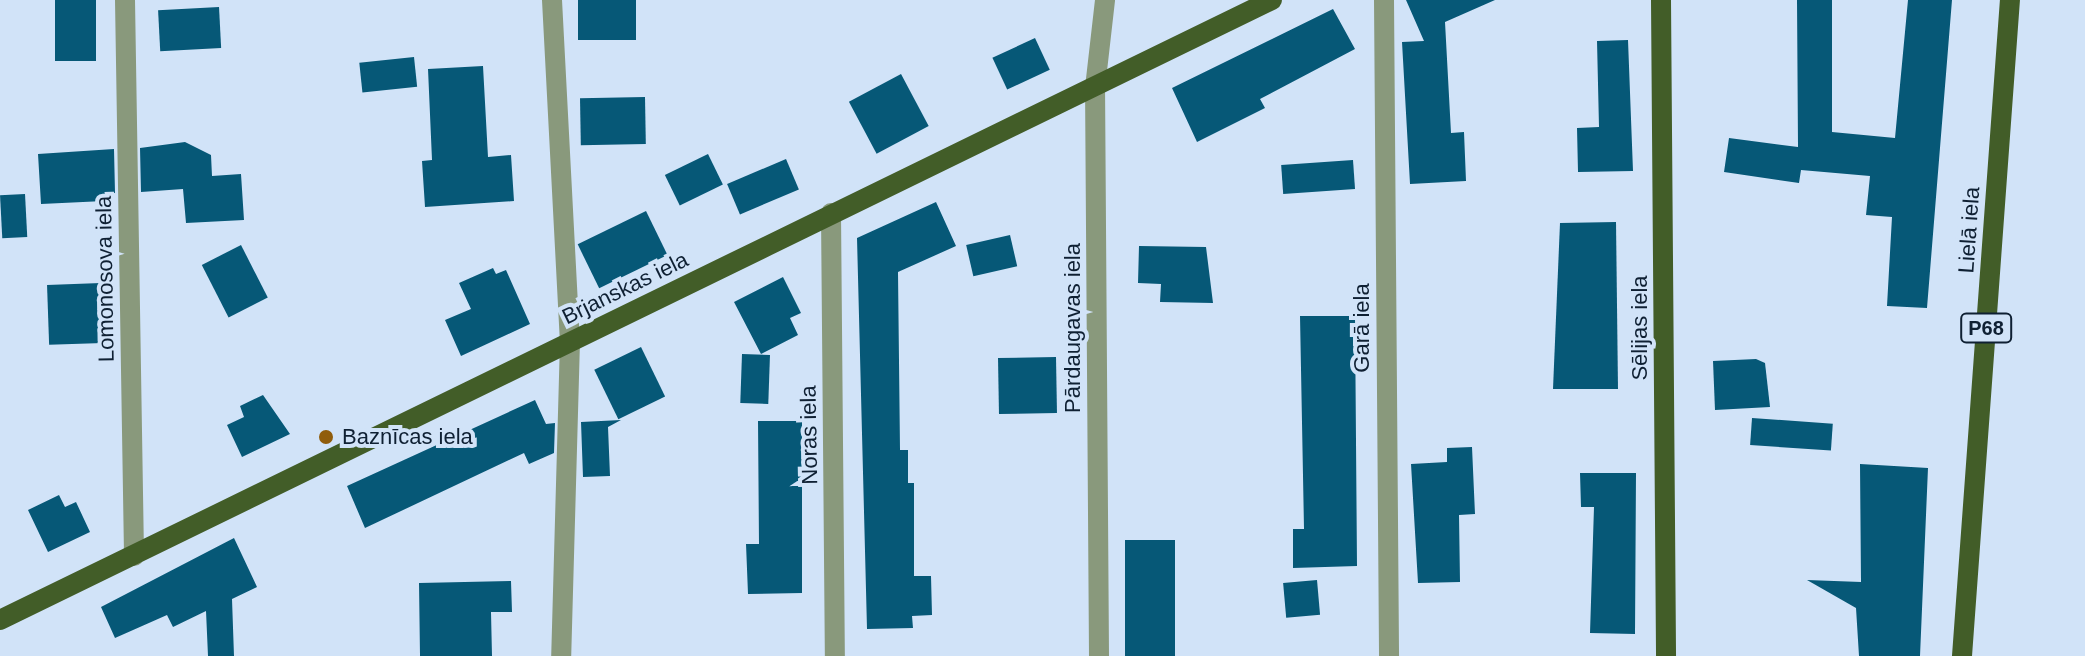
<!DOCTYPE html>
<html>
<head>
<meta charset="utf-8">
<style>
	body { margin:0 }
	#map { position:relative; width:2085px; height:656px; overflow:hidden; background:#d1e3f8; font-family:Arial,sans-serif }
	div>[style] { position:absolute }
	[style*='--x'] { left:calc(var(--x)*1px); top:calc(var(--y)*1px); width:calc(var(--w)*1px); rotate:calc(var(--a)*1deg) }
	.building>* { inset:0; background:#065877; transform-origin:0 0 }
	.minor>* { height:20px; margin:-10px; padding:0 10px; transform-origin:10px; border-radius:10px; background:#89997c }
	.major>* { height:20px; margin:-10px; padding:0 10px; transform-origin:10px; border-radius:10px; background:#425d28 }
	.dots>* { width:22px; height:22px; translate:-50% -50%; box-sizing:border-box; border:4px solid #d1e3f8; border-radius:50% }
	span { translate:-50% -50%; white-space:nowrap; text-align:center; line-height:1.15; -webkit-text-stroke:8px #d1e3f8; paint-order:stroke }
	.shield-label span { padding:2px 6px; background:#d1e3f8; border:2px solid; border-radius:6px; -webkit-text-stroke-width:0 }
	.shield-label { font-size:20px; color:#0f2033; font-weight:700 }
	.street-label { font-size:22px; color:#0f2033 }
	.poi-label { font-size:22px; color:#0f2033 }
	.left { translate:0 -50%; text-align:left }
</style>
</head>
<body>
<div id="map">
	<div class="building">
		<div style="left:55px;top:0;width:41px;height:61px"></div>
		<div style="left:578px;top:0;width:58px;height:40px"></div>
		<div style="clip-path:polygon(1406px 0,1495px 0,1445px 22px,1451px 133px,1464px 132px,1466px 181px,1410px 184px,1402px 42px,1424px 41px)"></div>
		<div style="clip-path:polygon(1797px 0,1832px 0,1832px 132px,1895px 138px,1908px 0,1952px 0,1927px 308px,1887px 306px,1892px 217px,1866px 215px,1870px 176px,1801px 170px,1799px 183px,1724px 172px,1729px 138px,1798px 147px)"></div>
		<div style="left:219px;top:7px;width:41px;height:61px;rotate:87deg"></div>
		<div style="clip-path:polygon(1333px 9px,1355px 49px,1260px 99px,1265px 108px,1197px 142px,1172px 88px)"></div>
		<div style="left:1035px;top:38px;width:35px;height:47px;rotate:65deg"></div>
		<div style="clip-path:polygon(1628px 40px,1633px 171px,1578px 172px,1577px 128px,1599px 127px,1597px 41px)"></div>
		<div style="left:414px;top:57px;width:30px;height:55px;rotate:84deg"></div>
		<div style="clip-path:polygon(483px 66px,488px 157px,511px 155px,514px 201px,425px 207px,422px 161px,432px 160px,428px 69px)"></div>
		<div style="left:901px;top:74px;width:59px;height:59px;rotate:62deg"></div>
		<div style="left:645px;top:97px;width:47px;height:65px;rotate:89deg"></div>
		<div style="clip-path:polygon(185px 142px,211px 155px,212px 176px,241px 174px,244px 220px,186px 223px,183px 189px,141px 192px,140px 148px)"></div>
		<div style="clip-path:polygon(114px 149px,115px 193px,104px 194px,104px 201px,41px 204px,38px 154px)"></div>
		<div style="left:708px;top:154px;width:34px;height:48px;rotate:64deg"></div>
		<div style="left:786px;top:159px;width:33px;height:64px;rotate:67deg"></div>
		<div style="left:1353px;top:160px;width:29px;height:72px;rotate:86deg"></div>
		<div style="left:25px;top:194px;width:43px;height:25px;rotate:87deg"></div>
		<div style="clip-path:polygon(936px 202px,956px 246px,898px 272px,900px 450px,908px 450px,908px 483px,914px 483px,914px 576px,931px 576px,932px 615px,912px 616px,913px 628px,867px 629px,857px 238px)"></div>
		<div style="left:646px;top:211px;width:49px;height:76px;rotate:64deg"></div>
		<div style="clip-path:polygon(1616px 222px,1618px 389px,1553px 389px,1560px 223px)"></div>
		<div style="left:1010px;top:235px;width:32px;height:45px;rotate:77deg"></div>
		<div style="left:241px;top:245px;width:59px;height:44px;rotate:63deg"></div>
		<div style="clip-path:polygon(1139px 246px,1206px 247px,1213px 303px,1160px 302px,1161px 284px,1138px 283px)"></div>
		<div style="clip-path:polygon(493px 268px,496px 274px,506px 270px,530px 324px,461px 356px,445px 320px,471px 309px,459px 283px)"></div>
		<div style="clip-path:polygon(783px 277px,801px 313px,790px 318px,798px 335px,761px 354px,734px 302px)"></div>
		<div style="left:101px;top:283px;width:60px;height:54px;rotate:88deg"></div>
		<div style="clip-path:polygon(1300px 316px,1355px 316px,1357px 566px,1293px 568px,1293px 529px,1304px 529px)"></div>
		<div style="left:641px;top:347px;width:55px;height:52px;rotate:64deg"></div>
		<div style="left:742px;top:354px;width:28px;height:49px;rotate:2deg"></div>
		<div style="left:1056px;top:357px;width:56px;height:58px;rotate:89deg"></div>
		<div style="clip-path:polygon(1756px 359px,1765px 363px,1770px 407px,1715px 410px,1713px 361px)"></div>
		<div style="clip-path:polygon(263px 395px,290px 434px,242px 457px,227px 425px,244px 417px,240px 406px)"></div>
		<div style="clip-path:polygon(535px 400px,546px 424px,555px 423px,554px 453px,529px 464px,524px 453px,365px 528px,347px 486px)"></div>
		<div style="left:1752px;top:418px;width:81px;height:27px;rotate:4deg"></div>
		<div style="clip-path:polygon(621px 420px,608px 427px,610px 476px,583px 477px,581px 422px)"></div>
		<div style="clip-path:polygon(758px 421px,802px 421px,802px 593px,748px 594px,746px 544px,759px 544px)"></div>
		<div style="clip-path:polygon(1472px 447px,1475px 514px,1459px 515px,1460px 582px,1418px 583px,1411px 464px,1447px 462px,1447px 448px)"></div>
		<div style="clip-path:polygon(1860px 464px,1928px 468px,1920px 656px,1859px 656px,1856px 608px,1807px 580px,1861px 582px)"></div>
		<div style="clip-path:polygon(1580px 473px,1636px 473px,1635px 634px,1590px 633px,1594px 507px,1581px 507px)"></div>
		<div style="clip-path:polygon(59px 495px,65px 507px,76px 502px,90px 532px,48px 552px,28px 510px)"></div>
		<div style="clip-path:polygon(234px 538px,257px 587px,232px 599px,234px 656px,208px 656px,206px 611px,173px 627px,167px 615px,115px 638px,101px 607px)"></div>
		<div style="left:1175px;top:540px;width:116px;height:50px;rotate:90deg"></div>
		<div style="left:1317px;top:580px;width:35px;height:34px;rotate:85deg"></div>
		<div style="clip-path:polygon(511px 581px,512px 612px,491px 612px,492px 656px,420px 656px,419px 583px)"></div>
	</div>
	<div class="minor">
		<div style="--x:125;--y:0;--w:556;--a:89.07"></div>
		<div style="--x:552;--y:0;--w:341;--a:87"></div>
		<div style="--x:570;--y:341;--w:315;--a:91.6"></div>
		<div style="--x:1384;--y:0;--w:656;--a:89.56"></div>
		<div style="--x:831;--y:213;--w:443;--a:89.5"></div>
		<div style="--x:1099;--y:656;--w:568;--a:-90.4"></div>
		<div style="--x:1095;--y:88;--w:89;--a:-83.5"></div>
	</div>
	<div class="major">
		<div style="--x:1661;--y:0;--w:656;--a:89.56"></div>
		<div style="--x:0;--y:620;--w:1415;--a:-25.99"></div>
		<div style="--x:1962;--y:656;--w:658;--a:-85.82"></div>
	</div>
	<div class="dots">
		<div style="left:326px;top:437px;background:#905d0c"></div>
	</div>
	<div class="shield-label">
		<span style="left:1986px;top:328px">P68</span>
	</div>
	<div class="street-label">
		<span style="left:1969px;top:230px;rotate:-86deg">Lielā iela</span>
		<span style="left:105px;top:279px;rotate:-91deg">Lomonosova iela</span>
		<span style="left:625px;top:288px;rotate:-26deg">Brjanskas iela</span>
		<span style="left:1073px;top:328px;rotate:-90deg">Pārdaugavas iela</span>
		<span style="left:1362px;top:328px;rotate:-90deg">Garā iela</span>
		<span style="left:1640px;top:328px;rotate:-90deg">Sēlijas iela</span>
		<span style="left:809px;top:435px;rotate:-91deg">Noras iela</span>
	</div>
	<div class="poi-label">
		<span class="left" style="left:342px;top:437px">Baznīcas iela</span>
	</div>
</div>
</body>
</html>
